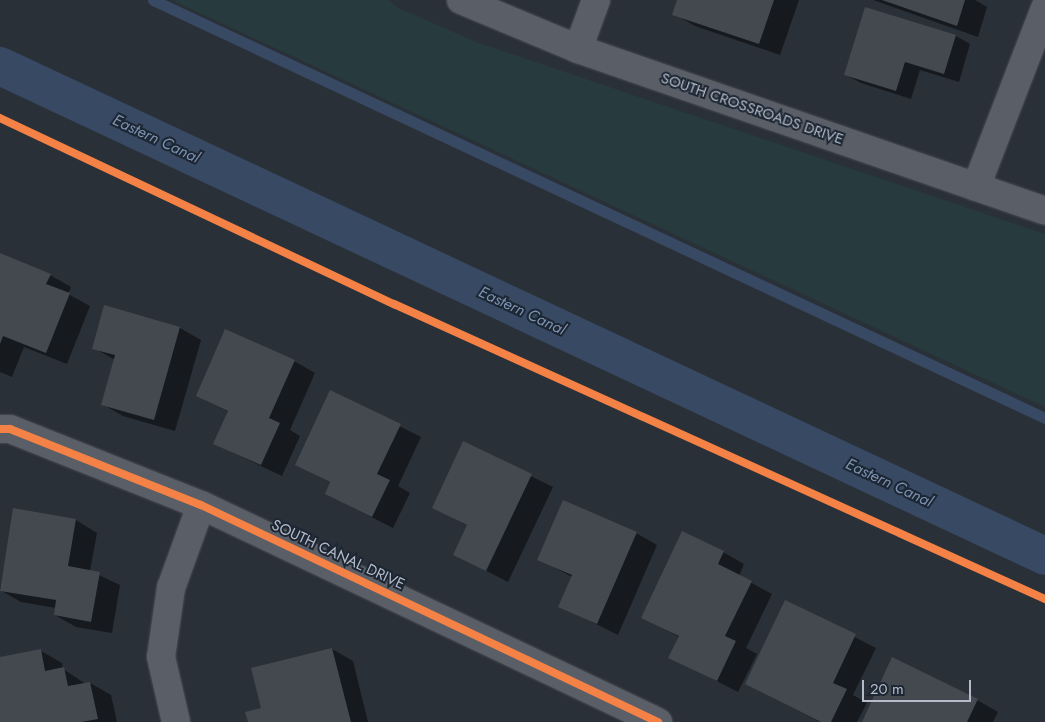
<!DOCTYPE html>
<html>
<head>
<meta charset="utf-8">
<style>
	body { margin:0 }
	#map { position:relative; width:1045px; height:722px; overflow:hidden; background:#2a3038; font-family:Jost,sans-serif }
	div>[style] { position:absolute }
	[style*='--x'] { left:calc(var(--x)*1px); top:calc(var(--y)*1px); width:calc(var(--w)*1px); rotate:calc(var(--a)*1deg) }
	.green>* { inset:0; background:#273a3e }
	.shadow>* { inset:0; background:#0007 }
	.stream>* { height:11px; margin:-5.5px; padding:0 5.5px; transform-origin:5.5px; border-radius:5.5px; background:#384963 }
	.canal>* { height:38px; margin:-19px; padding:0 19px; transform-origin:19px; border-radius:19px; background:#384963 }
	.building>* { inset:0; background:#444950 }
	.roads { filter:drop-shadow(0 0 1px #484c53) drop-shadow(0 0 1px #484c53) }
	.minor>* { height:28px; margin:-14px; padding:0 14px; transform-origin:14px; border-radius:14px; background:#5a5e66 }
	.cycleway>* { height:8px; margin:-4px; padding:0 4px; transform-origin:4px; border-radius:4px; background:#f48246 }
	span { translate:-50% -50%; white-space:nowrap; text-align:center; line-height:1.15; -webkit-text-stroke:4px #1d2633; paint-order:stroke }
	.street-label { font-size:15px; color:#b4bcc9 }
	.water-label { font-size:16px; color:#7c92b1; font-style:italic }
	.scale { position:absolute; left:862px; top:680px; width:109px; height:22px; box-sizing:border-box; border:2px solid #b4bcc9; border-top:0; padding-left:6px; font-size:15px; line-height:18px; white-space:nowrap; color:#b4bcc9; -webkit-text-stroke:4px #1d2633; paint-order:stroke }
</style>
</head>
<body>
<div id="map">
	<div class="green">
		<div style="clip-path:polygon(172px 0,388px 0,398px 8px,476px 42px,1045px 234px,1045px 407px)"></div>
	</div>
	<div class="shadow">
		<div style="clip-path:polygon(679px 0,799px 0,780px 55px,695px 26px,674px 14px)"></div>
		<div style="clip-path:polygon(873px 0,975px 0,987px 7px,978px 37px)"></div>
		<div style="clip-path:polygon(956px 36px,970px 44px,959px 82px,920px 70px,911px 99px,861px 83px,846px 75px)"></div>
		<div style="clip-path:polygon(0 255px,50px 275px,71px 287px,68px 294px,90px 306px,67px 364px,24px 347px,12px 377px,0 372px)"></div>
		<div style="clip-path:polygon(105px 307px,180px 328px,201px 340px,175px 431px,123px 416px,102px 404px,115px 360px,94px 348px)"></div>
		<div style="clip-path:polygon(294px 361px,315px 373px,290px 430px,300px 436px,282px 476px,215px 444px,229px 412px,197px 396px)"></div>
		<div style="clip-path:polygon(331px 392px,421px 437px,398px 486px,410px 493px,393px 528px,326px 494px,331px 483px,297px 465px)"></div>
		<div style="clip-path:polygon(464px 443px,553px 487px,508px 582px,454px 554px,468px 526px,433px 507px)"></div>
		<div style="clip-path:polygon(14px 510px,76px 520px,97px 533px,90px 571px,120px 585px,112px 633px,76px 627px,55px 615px,56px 608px,21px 602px,0 590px)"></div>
		<div style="clip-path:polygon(636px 533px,657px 545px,618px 635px,560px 606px,572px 577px,539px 559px)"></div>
		<div style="clip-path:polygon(723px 552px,744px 564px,739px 576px,772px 594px,746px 648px,757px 654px,738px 692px,670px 657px,679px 637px,643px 617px)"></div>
		<div style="clip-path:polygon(786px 602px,876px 648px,853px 695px,867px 703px,857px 722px,820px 722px,746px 684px)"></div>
		<div style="clip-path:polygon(332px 649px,353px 661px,368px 722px,249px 722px)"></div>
		<div style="clip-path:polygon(41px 651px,62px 663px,63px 669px,86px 684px,90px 683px,111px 695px,117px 722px,0 722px,0 659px)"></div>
		<div style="clip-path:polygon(977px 700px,998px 712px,993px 722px,863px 722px)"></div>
	</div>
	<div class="stream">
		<div style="--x:153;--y:0;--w:985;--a:25.11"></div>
	</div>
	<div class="canal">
		<div style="--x:0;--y:66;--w:1154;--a:25.12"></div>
	</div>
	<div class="building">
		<div style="clip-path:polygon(677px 0,774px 0,759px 44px,672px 15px)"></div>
		<div style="clip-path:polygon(882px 0,965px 0,957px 26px)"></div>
		<div style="clip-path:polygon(865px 7px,956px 35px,944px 74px,905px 62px,896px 91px,844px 75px)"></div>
		<div style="clip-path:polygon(0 253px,51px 274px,46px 284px,70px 293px,46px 353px,3px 336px,0 344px)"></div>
		<div style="clip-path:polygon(104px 305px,180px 327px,154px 420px,101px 405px,115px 355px,92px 349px)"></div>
		<div style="clip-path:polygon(225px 329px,295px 360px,269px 418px,280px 423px,261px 465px,213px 444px,228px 411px,196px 396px)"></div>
		<div style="clip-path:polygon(330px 390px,401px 424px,377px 474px,390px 480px,372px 517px,325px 494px,330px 482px,295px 465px)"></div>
		<div style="clip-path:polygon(463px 441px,532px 474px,486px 571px,453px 555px,467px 525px,432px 508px)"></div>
		<div style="clip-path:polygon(563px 500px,637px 532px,597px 624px,558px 607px,572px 575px,537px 560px)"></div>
		<div style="clip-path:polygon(13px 508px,76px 519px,68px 566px,100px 572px,91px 622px,54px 615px,56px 600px,0 591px)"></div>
		<div style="clip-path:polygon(682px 531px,724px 551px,718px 564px,752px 581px,725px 636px,736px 641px,717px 681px,668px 658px,679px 636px,641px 618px)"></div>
		<div style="clip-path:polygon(785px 600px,856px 634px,833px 683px,847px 689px,831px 722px,821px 722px,745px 684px)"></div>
		<div style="clip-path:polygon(332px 648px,351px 722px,248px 722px,245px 712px,261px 708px,251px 668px)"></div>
		<div style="clip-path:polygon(41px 649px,45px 671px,64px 667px,68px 686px,90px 682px,98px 719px,81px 722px,0 722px,0 657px)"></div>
		<div style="clip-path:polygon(892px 657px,978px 699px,967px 722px,862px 722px)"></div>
	</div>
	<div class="roads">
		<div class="minor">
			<div style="--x:461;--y:0;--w:127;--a:22.7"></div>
			<div style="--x:578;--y:49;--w:494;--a:19.1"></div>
			<div style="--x:578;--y:49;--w:52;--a:-69.8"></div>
			<div style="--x:976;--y:187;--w:192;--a:-68.9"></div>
			<div style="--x:0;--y:429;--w:10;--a:0"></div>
			<div style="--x:10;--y:429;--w:206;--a:21.7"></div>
			<div style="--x:201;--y:505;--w:506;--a:25.4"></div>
			<div style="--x:176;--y:722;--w:67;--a:-103"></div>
			<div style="--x:161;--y:657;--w:70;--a:-81.8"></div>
			<div style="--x:171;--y:588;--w:88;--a:-70.1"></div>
		</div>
	</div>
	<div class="cycleway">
		<div style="--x:0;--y:118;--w:436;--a:25.3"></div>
		<div style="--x:394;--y:304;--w:715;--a:24.38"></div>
		<div style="--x:0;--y:429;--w:10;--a:0"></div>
		<div style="--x:10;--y:429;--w:206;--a:21.7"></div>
		<div style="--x:201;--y:505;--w:506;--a:25.4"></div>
	</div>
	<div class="street-label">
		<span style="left:752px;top:109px;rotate:19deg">SOUTH CROSSROADS DRIVE</span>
		<span style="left:338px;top:555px;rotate:25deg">SOUTH CANAL DRIVE</span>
	</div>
	<div class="water-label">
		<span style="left:156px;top:139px;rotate:25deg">Eastern Canal</span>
		<span style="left:522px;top:311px;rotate:25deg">Eastern Canal</span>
		<span style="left:889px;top:483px;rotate:25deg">Eastern Canal</span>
	</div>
	<div class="scale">20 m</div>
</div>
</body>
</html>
